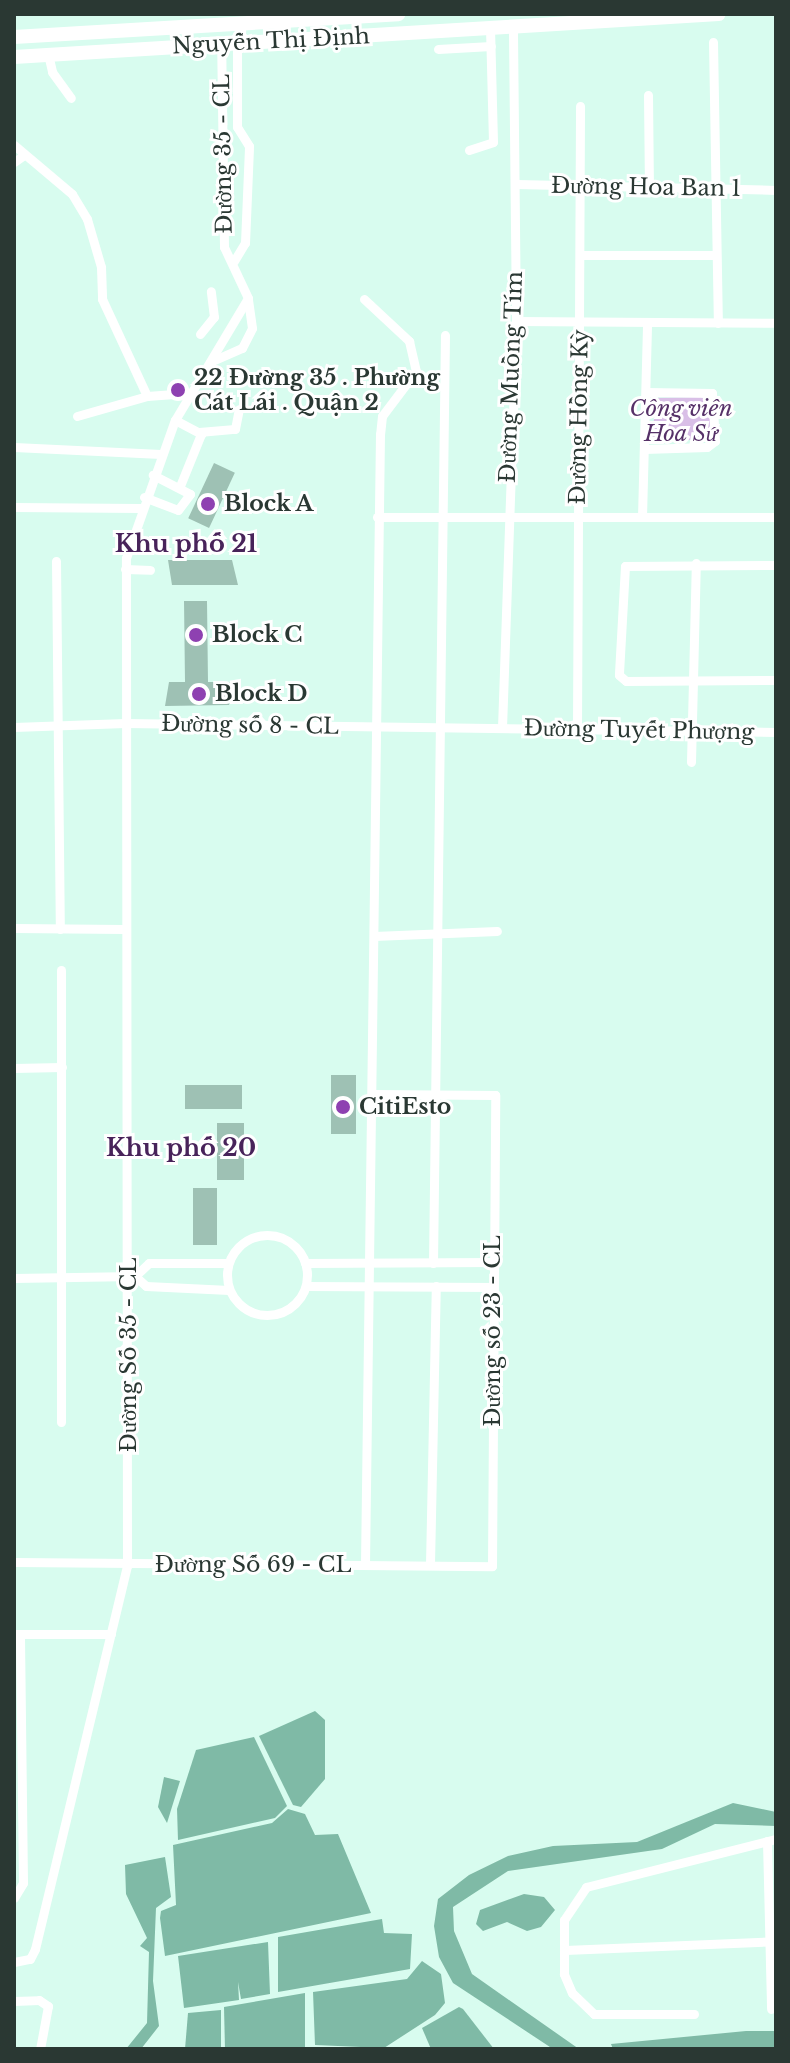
<!DOCTYPE html>
<html>
<head>
<meta charset="utf-8">
<style>
	body { margin:0 }
	#map { position:relative; width:790px; height:2063px; overflow:hidden; background:#d8fcef; font-family:"Libre Baskerville",serif }
	div>[style] { position:absolute }
	[style*='--x'] { left:calc(var(--x)*1px); top:calc(var(--y)*1px); width:calc(var(--w)*1px); rotate:calc(var(--a)*1deg) }
	.green>* { inset:0; background:#d9bfe7 }
	.water>* { inset:0; background:#7fbaa6 }
	.building>* { inset:0; background:#9ec1b4; transform-origin:0 0 }
	.street>* { height:9px; margin:-4.5px; padding:0 4.5px; transform-origin:4.5px; border-radius:4.5px; background:#fff }
	.street>.ring { margin:-4.5px; padding:0; box-sizing:content-box; background:none; border:9px solid #fff; border-radius:50% }
	.primary>* { height:14px; margin:-7px; padding:0 7px; transform-origin:7px; border-radius:7px; background:#fff }
	.dots>* { width:22px; height:22px; translate:-50% -50%; box-sizing:border-box; border:4px solid #fff; border-radius:50% }
	span { translate:-50% -50%; white-space:nowrap; text-align:center; line-height:1.15; -webkit-text-stroke:6px #fff; paint-order:stroke }
	.street-label { font-size:22px; color:#2a3833 }
	.poi-label { font-size:22px; color:#2a3833; font-weight:700 }
	.left { translate:0 -50%; text-align:left }
	.park-label { font-size:22px; color:#563168; font-style:italic }
	.neighbourhood-label { font-size:24px; color:#48235a; font-weight:700 }
	.frame { position:absolute; inset:0; border:16px solid #2a3833; pointer-events:none }
</style>
</head>
<body>
<div id="map">
	<div class="green">
		<div style="clip-path:polygon(701px 397px,711px 403px,709px 440px,652px 440px,656px 398px)"></div>
	</div>
	<div class="water">
		<div style="clip-path:polygon(315px 1711px,325px 1720px,325px 1779px,301px 1807px,293px 1805px,259px 1736px)"></div>
		<div style="clip-path:polygon(254px 1737px,287px 1806px,275px 1818px,178px 1840px,177px 1809px,196px 1750px)"></div>
		<div style="clip-path:polygon(164px 1777px,180px 1781px,167px 1823px,158px 1807px)"></div>
		<div style="clip-path:polygon(733px 1803px,776px 1812px,776px 1826px,715px 1824px,662px 1849px,508px 1871px,453px 1907px,454px 1931px,472px 1974px,579px 2049px,553px 2049px,453px 1983px,439px 1957px,434px 1926px,438px 1899px,469px 1875px,508px 1856px,553px 1846px,637px 1842px)"></div>
		<div style="clip-path:polygon(288px 1809px,305px 1814px,315px 1835px,338px 1834px,371px 1913px,165px 1956px,160px 1918px,161px 1911px,176px 1905px,173px 1845px,272px 1823px)"></div>
		<div style="clip-path:polygon(165px 1857px,171px 1897px,156px 1908px,153px 1981px,159px 2026px,141px 2049px,126px 2049px,147px 2023px,149px 1952px,140px 1946px,147px 1938px,126px 1894px,125px 1865px)"></div>
		<div style="clip-path:polygon(524px 1894px,544px 1897px,555px 1910px,541px 1927px,527px 1931px,507px 1922px,483px 1931px,476px 1924px,480px 1910px)"></div>
		<div style="clip-path:polygon(382px 1919px,384px 1933px,412px 1934px,410px 1969px,278px 1992px,278px 1937px)"></div>
		<div style="clip-path:polygon(268px 1942px,270px 1994px,241px 1999px,238px 1982px,239px 2000px,184px 2008px,178px 1956px)"></div>
		<div style="clip-path:polygon(422px 1961px,441px 1974px,445px 2003px,435px 2015px,384px 2048px,315px 2045px,313px 1992px,407px 1979px)"></div>
		<div style="clip-path:polygon(305px 1993px,305px 2049px,225px 2049px,224px 2007px)"></div>
		<div style="clip-path:polygon(459px 2007px,463px 2009px,494px 2049px,431px 2049px,422px 2028px)"></div>
		<div style="clip-path:polygon(221px 2010px,221px 2049px,185px 2049px,188px 2013px)"></div>
		<div style="clip-path:polygon(746px 2031px,776px 2031px,776px 2049px,613px 2049px,611px 2044px)"></div>
	</div>
	<div class="building">
		<div style="left:214px;top:463px;width:23px;height:61px;rotate:25deg"></div>
		<div style="clip-path:polygon(168px 560px,232px 560px,238px 585px,172px 585px)"></div>
		<div style="clip-path:polygon(184px 601px,207px 601px,208px 682px,235px 682px,229px 705px,165px 706px,169px 682px,185px 682px)"></div>
		<div style="left:331px;top:1075px;width:25px;height:59px"></div>
		<div style="left:185px;top:1085px;width:57px;height:24px"></div>
		<div style="left:217px;top:1123px;width:27px;height:57px"></div>
		<div style="left:217px;top:1188px;width:57px;height:24px;rotate:90deg"></div>
	</div>
	<div class="street">
		<div style="--x:713;--y:42;--w:281;--a:89"></div>
		<div style="--x:438;--y:49;--w:53;--a:-3.2"></div>
		<div style="--x:48;--y:54;--w:18;--a:77"></div>
		<div style="--x:52;--y:72;--w:32;--a:54"></div>
		<div style="--x:648;--y:95;--w:93;--a:89.4"></div>
		<div style="--x:14;--y:145;--w:76;--a:40.2"></div>
		<div style="--x:72;--y:194;--w:29;--a:59"></div>
		<div style="--x:87;--y:219;--w:50;--a:73.7"></div>
		<div style="--x:101;--y:267;--w:32;--a:88"></div>
		<div style="--x:102;--y:299;--w:107;--a:65.1"></div>
		<div style="--x:147;--y:396;--w:41;--a:-4.2"></div>
		<div style="--x:469;--y:150;--w:25;--a:-18"></div>
		<div style="--x:493;--y:142;--w:114;--a:-91.5"></div>
		<div style="--x:14;--y:162;--w:12;--a:-35"></div>
		<div style="--x:516;--y:184;--w:260;--a:1.3"></div>
		<div style="--x:583;--y:255;--w:133;--a:0"></div>
		<div style="--x:234;--y:261;--w:21;--a:-59"></div>
		<div style="--x:245;--y:243;--w:97;--a:-87.6"></div>
		<div style="--x:249;--y:146;--w:22;--a:-122"></div>
		<div style="--x:237;--y:127;--w:84;--a:-90"></div>
		<div style="--x:364;--y:299;--w:62;--a:43"></div>
		<div style="--x:409;--y:341;--w:31;--a:77"></div>
		<div style="--x:416;--y:371;--w:56;--a:127.1"></div>
		<div style="--x:382;--y:416;--w:18;--a:96"></div>
		<div style="--x:380;--y:434;--w:1130;--a:90.76"></div>
		<div style="--x:516;--y:321;--w:259;--a:0.4"></div>
		<div style="--x:200;--y:334;--w:22;--a:-51"></div>
		<div style="--x:214;--y:317;--w:26;--a:-97"></div>
		<div style="--x:210;--y:362;--w:35;--a:-24"></div>
		<div style="--x:242;--y:348;--w:22;--a:-63"></div>
		<div style="--x:252;--y:328;--w:30;--a:-98"></div>
		<div style="--x:248;--y:298;--w:56;--a:-115.2"></div>
		<div style="--x:224;--y:247;--w:203;--a:-90.8"></div>
		<div style="--x:77;--y:416;--w:73;--a:-15.9"></div>
		<div style="--x:175;--y:420;--w:30;--a:28"></div>
		<div style="--x:201;--y:434;--w:56;--a:112"></div>
		<div style="--x:199;--y:432;--w:36;--a:-5"></div>
		<div style="--x:235;--y:429;--w:20;--a:-79"></div>
		<div style="--x:14;--y:447;--w:147;--a:2.7"></div>
		<div style="--x:644;--y:449;--w:63;--a:-1.8"></div>
		<div style="--x:707;--y:447;--w:10;--a:-37"></div>
		<div style="--x:715;--y:441;--w:48;--a:-93.6"></div>
		<div style="--x:712;--y:393;--w:66;--a:-179.1"></div>
		<div style="--x:144;--y:497;--w:36;--a:21"></div>
		<div style="--x:178;--y:510;--w:20;--a:-53"></div>
		<div style="--x:190;--y:494;--w:42;--a:-152.8"></div>
		<div style="--x:14;--y:507;--w:126;--a:0.5"></div>
		<div style="--x:377;--y:517;--w:399;--a:0"></div>
		<div style="--x:642;--y:517;--w:193;--a:-88.5"></div>
		<div style="--x:56;--y:561;--w:368;--a:89.4"></div>
		<div style="--x:776;--y:565;--w:151;--a:179.6"></div>
		<div style="--x:625;--y:566;--w:109;--a:93.2"></div>
		<div style="--x:619;--y:675;--w:9;--a:41"></div>
		<div style="--x:626;--y:681;--w:150;--a:-0.4"></div>
		<div style="--x:125;--y:569;--w:25;--a:2"></div>
		<div style="--x:14;--y:727;--w:111;--a:-2.1"></div>
		<div style="--x:125;--y:723;--w:651;--a:0.79"></div>
		<div style="--x:502;--y:728;--w:407;--a:-88"></div>
		<div style="--x:516;--y:321;--w:295;--a:-90.6"></div>
		<div style="--x:577;--y:729;--w:623;--a:-89.72"></div>
		<div style="--x:691;--y:762;--w:199;--a:-88.6"></div>
		<div style="--x:14;--y:928;--w:110;--a:0.5"></div>
		<div style="--x:374;--y:936;--w:123;--a:-2.3"></div>
		<div style="--x:14;--y:1068;--w:48;--a:-1.2"></div>
		<div class="ring" style="left:227px;top:1235px;width:71px;height:71px"></div>
		<div style="--x:305;--y:1263;--w:188;--a:-0.3"></div>
		<div style="--x:433;--y:1263;--w:928;--a:-89.26"></div>
		<div style="--x:135;--y:1276;--w:19;--a:-43"></div>
		<div style="--x:149;--y:1263;--w:79;--a:0"></div>
		<div style="--x:14;--y:1278;--w:121;--a:-0.9"></div>
		<div style="--x:135;--y:1276;--w:15;--a:42"></div>
		<div style="--x:146;--y:1286;--w:83;--a:2.8"></div>
		<div style="--x:306;--y:1286;--w:187;--a:0.3"></div>
		<div style="--x:61;--y:1422;--w:452;--a:-90"></div>
		<div style="--x:14;--y:1562;--w:478;--a:0.5"></div>
		<div style="--x:492;--y:1566;--w:471;--a:-89.6"></div>
		<div style="--x:495;--y:1095;--w:123;--a:-179.5"></div>
		<div style="--x:430;--y:1564;--w:278;--a:-88.8"></div>
		<div style="--x:14;--y:1634;--w:97;--a:0"></div>
		<div style="--x:767;--y:1841;--w:168;--a:88.6"></div>
		<div style="--x:14;--y:1898;--w:17;--a:-59"></div>
		<div style="--x:23;--y:1883;--w:249;--a:-90.7"></div>
		<div style="--x:565;--y:1950;--w:211;--a:-2.4"></div>
		<div style="--x:14;--y:1962;--w:16;--a:-11"></div>
		<div style="--x:30;--y:1959;--w:11;--a:-63"></div>
		<div style="--x:35;--y:1949;--w:394;--a:-76.5"></div>
		<div style="--x:127;--y:1566;--w:1008;--a:-90.06"></div>
		<div style="--x:126;--y:558;--w:146;--a:-70.5"></div>
		<div style="--x:175;--y:420;--w:142;--a:-59.1"></div>
		<div style="--x:14;--y:2001;--w:25;--a:-2"></div>
		<div style="--x:39;--y:2000;--w:11;--a:34"></div>
		<div style="--x:48;--y:2006;--w:44;--a:100.5"></div>
		<div style="--x:694;--y:2014;--w:100;--a:180"></div>
		<div style="--x:594;--y:2014;--w:30;--a:-136"></div>
		<div style="--x:572;--y:1993;--w:21;--a:-113"></div>
		<div style="--x:564;--y:1974;--w:54;--a:-90"></div>
		<div style="--x:564;--y:1920;--w:40;--a:-56"></div>
		<div style="--x:586;--y:1887;--w:196;--a:-14.2"></div>
	</div>
	<div class="primary">
		<div style="--x:14;--y:37;--w:385;--a:-3.4"></div>
		<div style="--x:14;--y:57;--w:706;--a:-3.49"></div>
	</div>
	<div class="dots">
		<div style="left:178px;top:390px;background:#8e41b1"></div>
		<div style="left:208px;top:504px;background:#8e41b1"></div>
		<div style="left:196px;top:635px;background:#8e41b1"></div>
		<div style="left:199px;top:694px;background:#8e41b1"></div>
		<div style="left:343px;top:1107px;background:#8e41b1"></div>
	</div>
	<div class="street-label">
		<span style="left:271px;top:41px;rotate:-3deg">Nguyễn Thị Định</span>
		<span style="left:223px;top:154px;rotate:-91deg">Đường 35 - CL</span>
		<span style="left:646px;top:187px;rotate:1deg">Đường Hoa Ban 1</span>
		<span style="left:511px;top:377px;rotate:-88deg">Đường Muồng Tím</span>
		<span style="left:579px;top:417px;rotate:-89deg">Đường Hồng Kỳ</span>
		<span style="left:250px;top:725px;rotate:1deg">Đường số 8 - CL</span>
		<span style="left:639px;top:730px;rotate:1deg">Đường Tuyết Phượng</span>
		<span style="left:493px;top:1331px;rotate:-90deg">Đường số 23 - CL</span>
		<span style="left:129px;top:1355px;rotate:-90deg">Đường Số 35 - CL</span>
		<span style="left:253px;top:1565px">Đường Số 69 - CL</span>
	</div>
	<div class="poi-label">
		<span class="left" style="left:194px;top:390px">22 Đường 35 . Phường<br>Cát Lái . Quận 2</span>
		<span class="left" style="left:224px;top:504px">Block A</span>
		<span class="left" style="left:212px;top:635px">Block C</span>
		<span class="left" style="left:215px;top:694px">Block D</span>
		<span class="left" style="left:359px;top:1107px">CitiEsto</span>
	</div>
	<div class="park-label">
		<span style="left:681px;top:421px">Công viên<br>Hoa Sứ</span>
	</div>
	<div class="neighbourhood-label">
		<span style="left:186px;top:544px">Khu phố 21</span>
		<span style="left:181px;top:1148px">Khu phố 20</span>
	</div>
	<div class="frame"></div>
</div>
</body>
</html>
